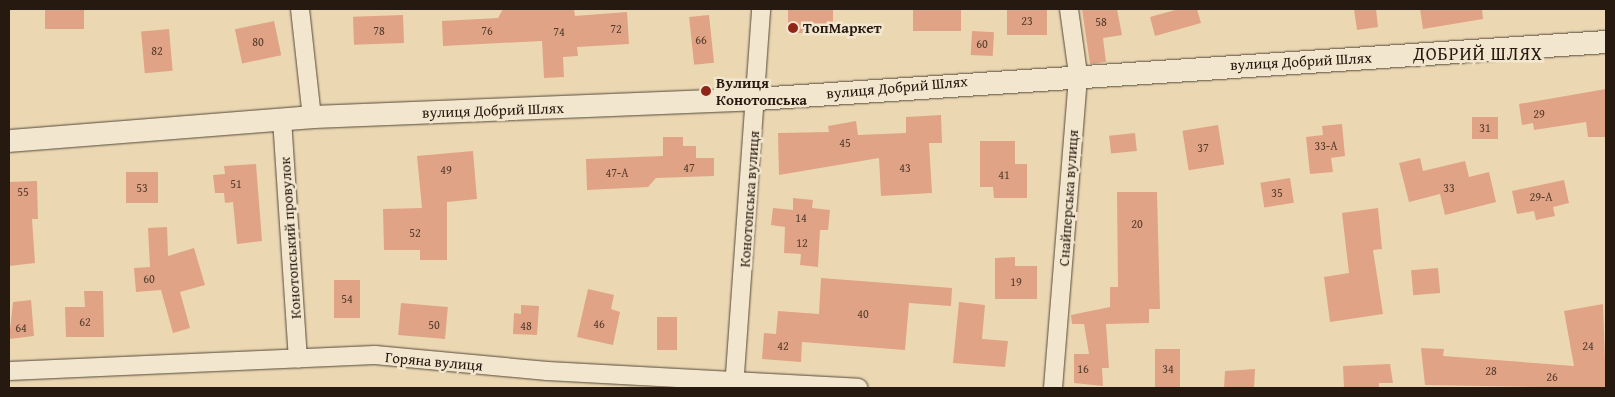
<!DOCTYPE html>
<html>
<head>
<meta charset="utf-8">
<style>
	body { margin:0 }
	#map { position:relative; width:1615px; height:397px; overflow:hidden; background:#ebd8b3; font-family:"Gentium Book Plus",serif }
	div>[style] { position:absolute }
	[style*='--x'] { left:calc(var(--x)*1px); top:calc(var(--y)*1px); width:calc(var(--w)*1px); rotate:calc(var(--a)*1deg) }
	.building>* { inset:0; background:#e0a385; transform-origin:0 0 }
	.roads { filter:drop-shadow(0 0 1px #564939) drop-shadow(0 0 1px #564939) }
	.minor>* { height:18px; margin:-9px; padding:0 9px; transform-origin:9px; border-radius:9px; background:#f2e6ce }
	.tertiary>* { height:22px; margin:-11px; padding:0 11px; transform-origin:11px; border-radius:11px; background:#f2e6ce }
	.dots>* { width:14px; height:14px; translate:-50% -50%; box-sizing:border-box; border:2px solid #f2e6ce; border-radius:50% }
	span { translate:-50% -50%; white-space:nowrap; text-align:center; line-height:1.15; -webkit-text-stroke:5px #f2e6ce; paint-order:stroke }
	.number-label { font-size:12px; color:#543c2d }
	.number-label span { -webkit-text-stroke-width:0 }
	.poi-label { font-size:15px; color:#251910; font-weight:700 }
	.left { translate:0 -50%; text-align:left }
	.street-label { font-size:15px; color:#251910 }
	.quarter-label { font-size:18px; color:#251910; letter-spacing:1px }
	.frame { position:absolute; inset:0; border:10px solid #251910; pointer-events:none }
</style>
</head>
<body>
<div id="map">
	<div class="building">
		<div style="left:45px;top:9px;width:39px;height:20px"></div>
		<div style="clip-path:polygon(503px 9px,574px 9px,575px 16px,627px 12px,629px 44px,577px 47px,578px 56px,563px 57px,564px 77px,544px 78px,542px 41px,443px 46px,442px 21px,498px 18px)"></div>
		<div style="left:788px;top:9px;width:45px;height:24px"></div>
		<div style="left:913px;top:9px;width:48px;height:22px"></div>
		<div style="left:1007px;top:9px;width:40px;height:26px"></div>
		<div style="clip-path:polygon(1082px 9px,1117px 9px,1122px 35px,1103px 38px,1106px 62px,1090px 64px)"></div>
		<div style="clip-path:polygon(1179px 9px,1197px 9px,1201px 23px,1155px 36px,1150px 17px)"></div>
		<div style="clip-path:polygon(1354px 9px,1376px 9px,1378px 27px,1357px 30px)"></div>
		<div style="clip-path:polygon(1420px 9px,1482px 9px,1483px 19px,1423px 29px)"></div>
		<div style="left:403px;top:15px;width:28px;height:50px;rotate:88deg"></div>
		<div style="left:709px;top:15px;width:48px;height:20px;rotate:84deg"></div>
		<div style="left:274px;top:21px;width:35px;height:40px;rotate:78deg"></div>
		<div style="left:169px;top:29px;width:42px;height:28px;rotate:85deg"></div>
		<div style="left:972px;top:31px;width:22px;height:24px;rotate:3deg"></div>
		<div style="clip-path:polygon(1606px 89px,1606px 137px,1588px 137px,1586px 122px,1534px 130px,1533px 123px,1522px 125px,1519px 104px)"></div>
		<div style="clip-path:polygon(941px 115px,942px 143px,929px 143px,932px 193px,881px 196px,879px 158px,779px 175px,778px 133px,829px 132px,828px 126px,856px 121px,858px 135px,906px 133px,906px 117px)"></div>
		<div style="left:1472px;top:117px;width:26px;height:22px"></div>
		<div style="clip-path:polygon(1342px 124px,1345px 156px,1331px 158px,1333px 172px,1310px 174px,1306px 137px,1323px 135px,1322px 126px)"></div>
		<div style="left:1218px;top:125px;width:40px;height:36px;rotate:81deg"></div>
		<div style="left:1135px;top:133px;width:18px;height:26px;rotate:84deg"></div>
		<div style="clip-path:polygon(663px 137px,683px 137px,683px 146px,696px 146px,696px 158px,714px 158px,714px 176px,656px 178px,648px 187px,587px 190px,586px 159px,663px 156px)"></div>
		<div style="clip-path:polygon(980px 141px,1015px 141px,1015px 164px,1027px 164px,1027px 198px,994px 198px,993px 187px,980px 187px)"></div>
		<div style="clip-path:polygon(473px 151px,477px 199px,447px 202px,447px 260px,420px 260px,420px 250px,384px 250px,383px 209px,422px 208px,417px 156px)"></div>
		<div style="clip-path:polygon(1420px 158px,1423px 171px,1465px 161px,1469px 177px,1489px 172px,1496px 202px,1445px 215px,1440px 194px,1409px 202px,1399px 163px)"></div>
		<div style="clip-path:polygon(256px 164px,262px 241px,237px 244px,233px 202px,225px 203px,224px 193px,215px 193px,213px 175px,225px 174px,224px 166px)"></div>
		<div style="left:126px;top:172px;width:32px;height:31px"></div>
		<div style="left:1290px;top:178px;width:25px;height:30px;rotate:81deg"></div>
		<div style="clip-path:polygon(1564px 180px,1569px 203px,1553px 207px,1555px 216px,1536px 220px,1534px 211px,1517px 214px,1512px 191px)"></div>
		<div style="clip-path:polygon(37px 181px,38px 219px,32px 219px,35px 263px,9px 266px,9px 182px)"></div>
		<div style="clip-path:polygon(1117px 192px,1157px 192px,1160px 309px,1149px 309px,1149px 323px,1106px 324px,1109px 368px,1102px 368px,1103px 386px,1074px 383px,1074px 354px,1089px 354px,1084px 324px,1072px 324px,1071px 315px,1110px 307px,1110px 287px,1118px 287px)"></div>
		<div style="clip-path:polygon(793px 198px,813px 200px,812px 208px,830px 210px,828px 230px,820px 230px,818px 267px,800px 265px,801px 254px,784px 253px,785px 227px,771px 225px,773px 208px,793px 210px)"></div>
		<div style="clip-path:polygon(1378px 208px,1382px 249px,1373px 250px,1383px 314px,1330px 322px,1324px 277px,1349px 273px,1342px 213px)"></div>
		<div style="clip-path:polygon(167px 227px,168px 256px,194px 248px,205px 285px,180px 292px,190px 328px,173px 333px,161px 290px,136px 292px,134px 268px,150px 267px,148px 228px)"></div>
		<div style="clip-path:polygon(1015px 257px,1015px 266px,1037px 266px,1037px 299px,995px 299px,995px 258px)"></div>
		<div style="left:1438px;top:268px;width:25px;height:27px;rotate:85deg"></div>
		<div style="clip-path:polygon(821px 278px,952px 288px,951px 306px,909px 303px,905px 350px,802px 342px,801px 362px,762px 359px,764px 333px,776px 334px,778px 311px,819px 314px)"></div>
		<div style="left:334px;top:280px;width:26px;height:38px"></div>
		<div style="clip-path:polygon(588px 289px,614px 295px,611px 309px,620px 312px,613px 345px,577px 337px)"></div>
		<div style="clip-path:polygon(84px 291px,103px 291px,104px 337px,66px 337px,65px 307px,85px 307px)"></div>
		<div style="clip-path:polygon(31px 300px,34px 336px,9px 339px,13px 302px)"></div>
		<div style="clip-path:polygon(959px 302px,985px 305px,982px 339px,1008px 341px,1005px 367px,953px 363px)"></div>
		<div style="left:401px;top:303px;width:47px;height:32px;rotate:5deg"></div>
		<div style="clip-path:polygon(1603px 304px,1606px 388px,1425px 385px,1421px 348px,1444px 349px,1443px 356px,1574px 366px,1564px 311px)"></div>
		<div style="clip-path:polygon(521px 305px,539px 306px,537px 335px,513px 334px,514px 313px,521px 314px)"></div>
		<div style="left:657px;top:317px;width:20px;height:33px"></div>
		<div style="left:1155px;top:349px;width:25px;height:39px"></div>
		<div style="clip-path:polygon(1390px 364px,1393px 383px,1379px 383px,1379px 388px,1344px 388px,1343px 366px)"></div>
		<div style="clip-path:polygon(1255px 369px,1254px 388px,1224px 388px,1225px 371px)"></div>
	</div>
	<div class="roads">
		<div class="minor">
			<div style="--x:300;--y:9;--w:109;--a:83.7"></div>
			<div style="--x:282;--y:119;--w:240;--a:86.2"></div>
			<div style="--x:9;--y:371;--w:366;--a:-2.5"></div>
			<div style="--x:375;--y:355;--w:173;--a:5.3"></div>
			<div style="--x:547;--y:371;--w:312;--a:3.1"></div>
			<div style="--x:734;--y:388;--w:380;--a:-85.9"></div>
			<div style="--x:1053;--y:388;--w:315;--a:-85.4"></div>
			<div style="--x:1078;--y:74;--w:66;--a:-97.9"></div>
		</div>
		<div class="tertiary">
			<div style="--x:9;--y:141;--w:304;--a:-4.5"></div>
			<div style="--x:312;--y:117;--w:445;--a:-2.3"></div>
			<div style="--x:757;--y:99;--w:851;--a:-3.84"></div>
		</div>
	</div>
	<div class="dots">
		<div style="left:793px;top:28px;background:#8f2418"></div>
		<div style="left:706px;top:91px;background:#8f2418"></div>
	</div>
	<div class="number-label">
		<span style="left:1027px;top:21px">23</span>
		<span style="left:1101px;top:22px">58</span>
		<span style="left:616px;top:29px">72</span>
		<span style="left:379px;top:31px">78</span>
		<span style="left:487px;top:31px">76</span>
		<span style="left:559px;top:32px">74</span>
		<span style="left:701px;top:40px">66</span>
		<span style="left:258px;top:42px">80</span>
		<span style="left:982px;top:44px">60</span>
		<span style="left:157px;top:51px">82</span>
		<span style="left:1539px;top:114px">29</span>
		<span style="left:1485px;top:128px">31</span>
		<span style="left:845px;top:143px">45</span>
		<span style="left:1326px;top:146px">33-А</span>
		<span style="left:1203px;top:148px">37</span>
		<span style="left:689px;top:168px">47</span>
		<span style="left:905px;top:168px">43</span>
		<span style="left:446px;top:170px">49</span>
		<span style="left:617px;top:173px">47-А</span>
		<span style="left:1004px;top:175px">41</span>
		<span style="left:236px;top:184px">51</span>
		<span style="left:142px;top:188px">53</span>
		<span style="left:1449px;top:188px">33</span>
		<span style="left:23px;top:192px">55</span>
		<span style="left:1277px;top:193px">35</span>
		<span style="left:1541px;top:197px">29-А</span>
		<span style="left:801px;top:218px">14</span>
		<span style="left:1137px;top:224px">20</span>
		<span style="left:415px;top:233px">52</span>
		<span style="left:802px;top:243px">12</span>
		<span style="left:149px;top:279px">60</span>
		<span style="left:1016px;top:282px">19</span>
		<span style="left:347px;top:299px">54</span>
		<span style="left:863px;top:314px">40</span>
		<span style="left:85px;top:322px">62</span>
		<span style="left:599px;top:324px">46</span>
		<span style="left:434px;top:325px">50</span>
		<span style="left:526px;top:326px">48</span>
		<span style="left:21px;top:328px">64</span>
		<span style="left:783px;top:346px">42</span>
		<span style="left:1588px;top:346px">24</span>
		<span style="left:1083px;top:369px">16</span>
		<span style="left:1168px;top:369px">34</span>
		<span style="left:1491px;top:371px">28</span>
		<span style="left:1552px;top:377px">26</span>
	</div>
	<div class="poi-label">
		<span class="left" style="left:803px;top:28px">ТопМаркет</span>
		<span class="left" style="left:716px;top:91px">Вулиця<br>Конотопська</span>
	</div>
	<div class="street-label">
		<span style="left:1301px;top:61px;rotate:-3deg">вулиця Добрий Шлях</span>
		<span style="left:897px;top:87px;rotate:-5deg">вулиця Добрий Шлях</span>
		<span style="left:493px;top:110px;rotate:-2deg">вулиця Добрий Шлях</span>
		<span style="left:1068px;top:198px;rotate:-86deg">Снайперська вулиця</span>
		<span style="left:749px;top:199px;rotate:-86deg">Конотопська вулиця</span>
		<span style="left:290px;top:238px;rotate:-94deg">Конотопський провулок</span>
		<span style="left:434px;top:361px;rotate:5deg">Горяна вулиця</span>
	</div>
	<div class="quarter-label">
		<span style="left:1478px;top:54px">ДОБРИЙ ШЛЯХ</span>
	</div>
	<div class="frame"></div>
</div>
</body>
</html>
